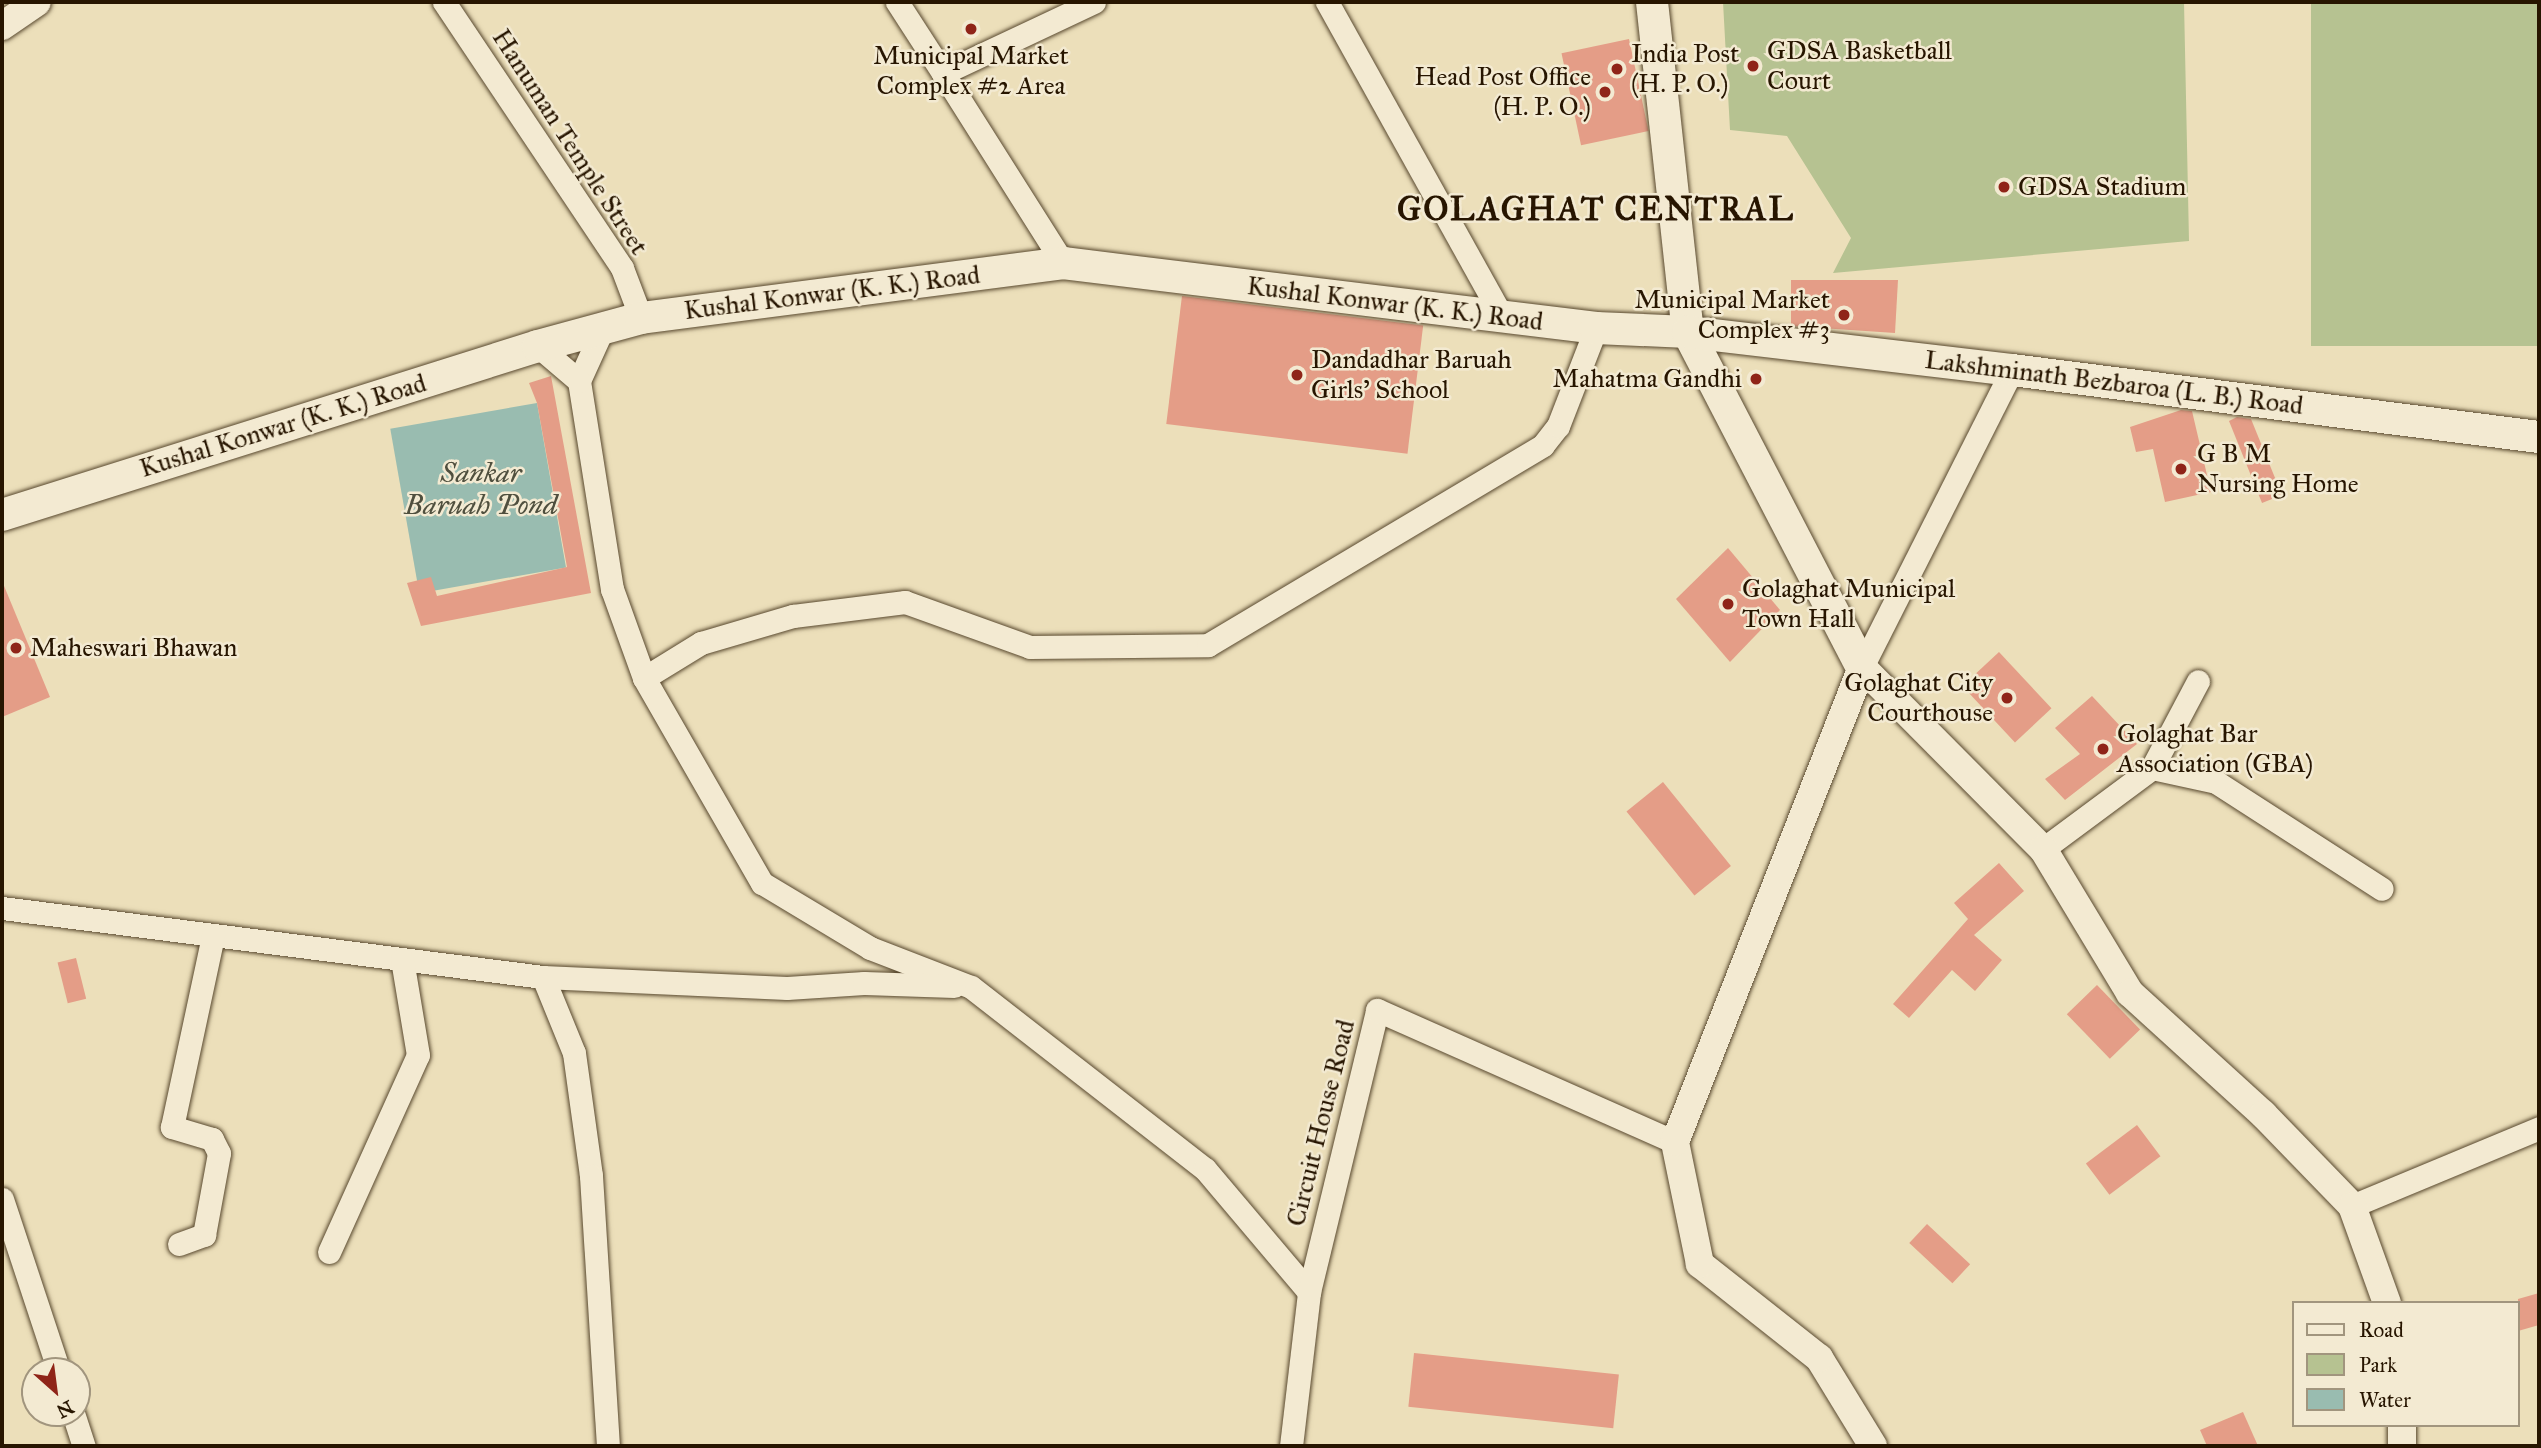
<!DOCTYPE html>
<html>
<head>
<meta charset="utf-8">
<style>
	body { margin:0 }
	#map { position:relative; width:2541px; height:1448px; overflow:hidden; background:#ecdfba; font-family:"IM FELL Great Primer",serif }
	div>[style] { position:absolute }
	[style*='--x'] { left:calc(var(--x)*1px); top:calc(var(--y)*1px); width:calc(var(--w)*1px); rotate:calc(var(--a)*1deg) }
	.green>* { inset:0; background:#b6c291; transform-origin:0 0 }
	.water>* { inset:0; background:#99bcb0; transform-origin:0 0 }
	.building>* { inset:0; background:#e49d87; transform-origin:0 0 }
	.roads { filter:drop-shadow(0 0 2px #58482e) drop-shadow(0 0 2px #58482e) }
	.minor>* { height:23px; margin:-11.5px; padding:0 11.5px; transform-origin:11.5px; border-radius:11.5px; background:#f3ead2 }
	.tertiary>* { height:28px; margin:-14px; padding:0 14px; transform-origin:14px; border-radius:14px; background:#f3ead2 }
	.secondary>* { height:32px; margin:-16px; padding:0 16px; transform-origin:16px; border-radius:16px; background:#f3ead2 }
	.dots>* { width:19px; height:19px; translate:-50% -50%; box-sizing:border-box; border:4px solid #f3ead2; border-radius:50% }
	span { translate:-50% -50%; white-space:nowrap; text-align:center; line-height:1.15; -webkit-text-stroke:5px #f3ead2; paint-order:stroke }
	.poi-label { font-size:26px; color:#271500 }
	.left { translate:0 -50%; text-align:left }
	.right { translate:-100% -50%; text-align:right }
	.street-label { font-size:26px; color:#271500 }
	.water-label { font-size:28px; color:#4f4f3e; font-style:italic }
	.district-label { font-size:33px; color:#271500; font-weight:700; letter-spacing:2px }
	.frame { position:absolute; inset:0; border:4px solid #271500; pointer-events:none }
	.legend { position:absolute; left:2292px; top:1301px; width:228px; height:126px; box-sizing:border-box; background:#f3ead2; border:2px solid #a1957e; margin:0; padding:9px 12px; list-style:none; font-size:21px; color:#271500 }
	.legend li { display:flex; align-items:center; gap:14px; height:35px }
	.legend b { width:35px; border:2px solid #a1957e }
	.north { position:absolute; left:21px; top:1357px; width:70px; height:70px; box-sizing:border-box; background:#f3ead2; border:2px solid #a1957e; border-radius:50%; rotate:152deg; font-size:19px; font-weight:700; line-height:28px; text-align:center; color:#271500 }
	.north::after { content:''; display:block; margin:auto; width:24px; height:32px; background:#8f2418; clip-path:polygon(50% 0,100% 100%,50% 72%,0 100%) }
</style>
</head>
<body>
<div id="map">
	<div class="green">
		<div style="clip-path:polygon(1723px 2px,2184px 2px,2189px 241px,1833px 273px,1851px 238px,1787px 136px,1730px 130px)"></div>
		<div style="left:2311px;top:2px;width:228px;height:344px"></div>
	</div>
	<div class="water">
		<div style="left:537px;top:403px;width:167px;height:149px;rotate:80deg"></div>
	</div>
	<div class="building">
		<div style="left:1629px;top:39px;width:94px;height:69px;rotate:78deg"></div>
		<div style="clip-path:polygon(1791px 280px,1898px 280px,1895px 333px,1791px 326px)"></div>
		<div style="left:1182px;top:296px;width:243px;height:129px;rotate:7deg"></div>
		<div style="clip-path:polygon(551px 376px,591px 593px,421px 626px,407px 583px,431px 577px,437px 596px,567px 567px,537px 403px,529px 383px)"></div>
		<div style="clip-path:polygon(2181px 410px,2192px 411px,2211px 492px,2165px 502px,2153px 449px,2136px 452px,2130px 427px)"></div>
		<div style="clip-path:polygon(2237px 417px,2251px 419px,2282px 495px,2262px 503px,2229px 421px)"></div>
		<div style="clip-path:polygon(1728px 548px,1780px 610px,1730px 662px,1676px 599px)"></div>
		<div style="clip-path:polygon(2px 581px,50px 697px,2px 717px)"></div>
		<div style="left:1999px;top:652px;width:77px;height:50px;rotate:47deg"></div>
		<div style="clip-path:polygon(2092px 696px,2137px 744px,2065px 800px,2045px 779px,2080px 754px,2055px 728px)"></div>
		<div style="left:1663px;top:782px;width:108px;height:47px;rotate:51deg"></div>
		<div style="clip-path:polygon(1999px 863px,2024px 891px,1974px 935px,2002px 960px,1975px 991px,1952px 970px,1909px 1018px,1893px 1004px,1968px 919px,1954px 903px)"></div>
		<div style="left:76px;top:958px;width:42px;height:19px;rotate:76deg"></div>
		<div style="left:2097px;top:985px;width:62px;height:42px;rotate:46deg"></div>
		<div style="left:2137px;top:1125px;width:39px;height:64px;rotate:53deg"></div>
		<div style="left:1927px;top:1224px;width:59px;height:26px;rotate:43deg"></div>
		<div style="clip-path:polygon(2539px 1293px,2539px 1325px,2518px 1331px,2518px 1299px)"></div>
		<div style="left:1414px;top:1353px;width:206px;height:54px;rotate:6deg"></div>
		<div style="clip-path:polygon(2243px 1412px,2258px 1446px,2207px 1446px,2200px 1430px)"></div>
	</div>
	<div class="roads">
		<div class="minor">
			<div style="--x:444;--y:2;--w:320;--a:56.2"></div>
			<div style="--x:622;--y:268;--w:53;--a:69.2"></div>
			<div style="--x:897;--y:2;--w:85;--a:57.1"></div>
			<div style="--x:1327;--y:2;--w:360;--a:60.9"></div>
			<div style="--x:1063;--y:263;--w:225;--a:-122.3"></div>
			<div style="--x:943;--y:73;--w:167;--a:-25.2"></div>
			<div style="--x:603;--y:328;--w:58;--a:114.4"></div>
			<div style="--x:579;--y:381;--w:211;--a:81"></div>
			<div style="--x:612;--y:589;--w:95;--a:70.2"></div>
			<div style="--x:644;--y:678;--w:237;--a:60.1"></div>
			<div style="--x:762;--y:883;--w:126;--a:31"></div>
			<div style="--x:870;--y:948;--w:108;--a:21.1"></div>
			<div style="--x:971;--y:987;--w:296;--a:37.9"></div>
			<div style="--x:1205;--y:1169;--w:161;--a:49.8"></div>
			<div style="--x:538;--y:346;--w:54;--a:40.5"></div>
			<div style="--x:1862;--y:667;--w:333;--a:-63.2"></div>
			<div style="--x:644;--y:678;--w:67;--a:-31.6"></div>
			<div style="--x:701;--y:643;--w:96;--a:-16.4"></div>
			<div style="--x:793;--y:616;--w:113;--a:-7.1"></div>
			<div style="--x:905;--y:602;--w:133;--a:19.8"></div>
			<div style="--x:1030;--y:647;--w:178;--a:-0.6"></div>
			<div style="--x:1208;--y:645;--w:390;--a:-30.8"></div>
			<div style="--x:1543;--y:445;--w:24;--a:-52"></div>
			<div style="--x:1558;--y:426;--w:105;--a:-68.8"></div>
			<div style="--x:2152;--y:768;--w:98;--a:-62.1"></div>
			<div style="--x:2043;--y:849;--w:136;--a:-36.6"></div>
			<div style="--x:2152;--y:768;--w:66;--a:12.3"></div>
			<div style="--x:2216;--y:782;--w:197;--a:32.8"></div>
			<div style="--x:2;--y:908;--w:545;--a:7.27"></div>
			<div style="--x:543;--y:977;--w:244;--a:2.6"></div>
			<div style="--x:787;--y:988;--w:77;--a:-3.7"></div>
			<div style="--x:864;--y:983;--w:90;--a:1.9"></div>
			<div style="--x:543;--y:977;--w:82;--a:67.8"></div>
			<div style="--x:574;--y:1053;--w:124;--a:82.1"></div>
			<div style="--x:591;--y:1176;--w:271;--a:86.4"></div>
			<div style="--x:2;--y:1199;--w:181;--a:71.7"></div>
			<div style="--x:2352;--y:1206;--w:203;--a:-22.6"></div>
			<div style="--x:179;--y:1244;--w:27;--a:-20"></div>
			<div style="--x:204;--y:1235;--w:83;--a:-79.6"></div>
			<div style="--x:219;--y:1153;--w:16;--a:-117"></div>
			<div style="--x:212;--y:1139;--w:42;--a:-163.3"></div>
			<div style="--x:172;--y:1127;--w:196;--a:-77.9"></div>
			<div style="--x:329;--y:1252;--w:216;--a:-65.7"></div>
			<div style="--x:418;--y:1055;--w:97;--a:-99.5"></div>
			<div style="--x:73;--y:1413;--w:35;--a:72"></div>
			<div style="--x:1291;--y:1446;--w:155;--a:-83.3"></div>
			<div style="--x:1309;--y:1292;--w:290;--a:-76.4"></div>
			<div style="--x:1377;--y:1010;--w:326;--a:23.9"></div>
		</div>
		<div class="tertiary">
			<div style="--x:2;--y:26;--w:42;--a:-34.4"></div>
			<div style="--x:2402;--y:1425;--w:21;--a:90"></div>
			<div style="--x:1873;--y:1446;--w:103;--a:-121.5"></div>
			<div style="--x:1819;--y:1358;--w:152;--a:-141.7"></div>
			<div style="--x:1700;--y:1264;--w:125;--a:-101.6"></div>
			<div style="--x:1675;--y:1142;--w:510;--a:-68.51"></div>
			<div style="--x:1862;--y:667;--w:257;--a:45.2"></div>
			<div style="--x:2043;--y:849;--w:168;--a:58.9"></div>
			<div style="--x:2130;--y:993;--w:180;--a:42.3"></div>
			<div style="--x:2263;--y:1114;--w:128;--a:45.9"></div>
			<div style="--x:2352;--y:1206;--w:103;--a:70.2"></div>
		</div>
		<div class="secondary">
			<div style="--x:1652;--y:2;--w:332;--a:83.8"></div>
			<div style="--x:1688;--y:332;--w:377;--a:62.6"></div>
			<div style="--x:2;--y:515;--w:562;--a:-17.5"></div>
			<div style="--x:538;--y:346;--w:107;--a:-15.2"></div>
			<div style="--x:641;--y:318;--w:426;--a:-7.4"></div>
			<div style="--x:1063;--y:263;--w:537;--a:6.95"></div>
			<div style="--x:1596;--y:328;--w:92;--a:2.5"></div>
			<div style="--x:1688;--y:332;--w:326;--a:6.7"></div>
			<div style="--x:2012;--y:370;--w:531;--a:7.25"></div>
		</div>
	</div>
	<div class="dots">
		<div style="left:971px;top:29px;background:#8f2418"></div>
		<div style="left:1753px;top:66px;background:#8f2418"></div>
		<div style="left:1617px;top:69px;background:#8f2418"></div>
		<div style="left:1605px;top:92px;background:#8f2418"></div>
		<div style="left:2004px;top:187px;background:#8f2418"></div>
		<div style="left:1844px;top:315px;background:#8f2418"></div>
		<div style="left:1297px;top:375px;background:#8f2418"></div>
		<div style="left:1756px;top:379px;background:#8f2418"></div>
		<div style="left:2181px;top:469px;background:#8f2418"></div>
		<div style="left:1728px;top:604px;background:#8f2418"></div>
		<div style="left:16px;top:648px;background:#8f2418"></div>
		<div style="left:2007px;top:698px;background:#8f2418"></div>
		<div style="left:2103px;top:749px;background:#8f2418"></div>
	</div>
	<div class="poi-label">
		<span class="left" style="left:1767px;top:66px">GDSA Basketball<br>Court</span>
		<span class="left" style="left:1631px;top:69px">India Post<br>(H. P. O.)</span>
		<span style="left:971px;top:71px">Municipal Market<br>Complex #2 Area</span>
		<span class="right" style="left:1591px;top:92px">Head Post Office<br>(H. P. O.)</span>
		<span class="left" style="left:2018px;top:187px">GDSA Stadium</span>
		<span class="right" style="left:1830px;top:315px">Municipal Market<br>Complex #3</span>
		<span class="left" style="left:1311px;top:375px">Dandadhar Baruah<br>Girls' School</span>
		<span class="right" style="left:1742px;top:379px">Mahatma Gandhi</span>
		<span class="left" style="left:2197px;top:469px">G B M<br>Nursing Home</span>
		<span class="left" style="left:1742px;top:604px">Golaghat Municipal<br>Town Hall</span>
		<span class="left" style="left:30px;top:648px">Maheswari Bhawan</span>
		<span class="right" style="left:1993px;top:698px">Golaghat City<br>Courthouse</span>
		<span class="left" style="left:2117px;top:749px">Golaghat Bar<br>Association (GBA)</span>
	</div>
	<div class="street-label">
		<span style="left:570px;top:142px;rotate:57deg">Hanuman Temple Street</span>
		<span style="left:832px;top:293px;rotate:-7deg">Kushal Konwar (K. K.) Road</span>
		<span style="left:1395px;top:304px;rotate:7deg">Kushal Konwar (K. K.) Road</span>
		<span style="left:2114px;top:383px;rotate:7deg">Lakshminath Bezbaroa (L. B.) Road</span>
		<span style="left:283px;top:426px;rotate:-17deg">Kushal Konwar (K. K.) Road</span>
		<span style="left:1321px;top:1123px;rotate:-76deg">Circuit House Road</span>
	</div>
	<div class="water-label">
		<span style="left:481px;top:489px">Sankar<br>Baruah Pond</span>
	</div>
	<div class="district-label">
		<span style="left:1596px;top:210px">GOLAGHAT CENTRAL</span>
	</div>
	<div class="frame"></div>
	<ul class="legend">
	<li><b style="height:9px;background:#f3ead2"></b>Road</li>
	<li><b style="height:19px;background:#b6c291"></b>Park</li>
	<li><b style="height:19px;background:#99bcb0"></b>Water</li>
	</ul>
	<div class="north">N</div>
</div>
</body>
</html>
